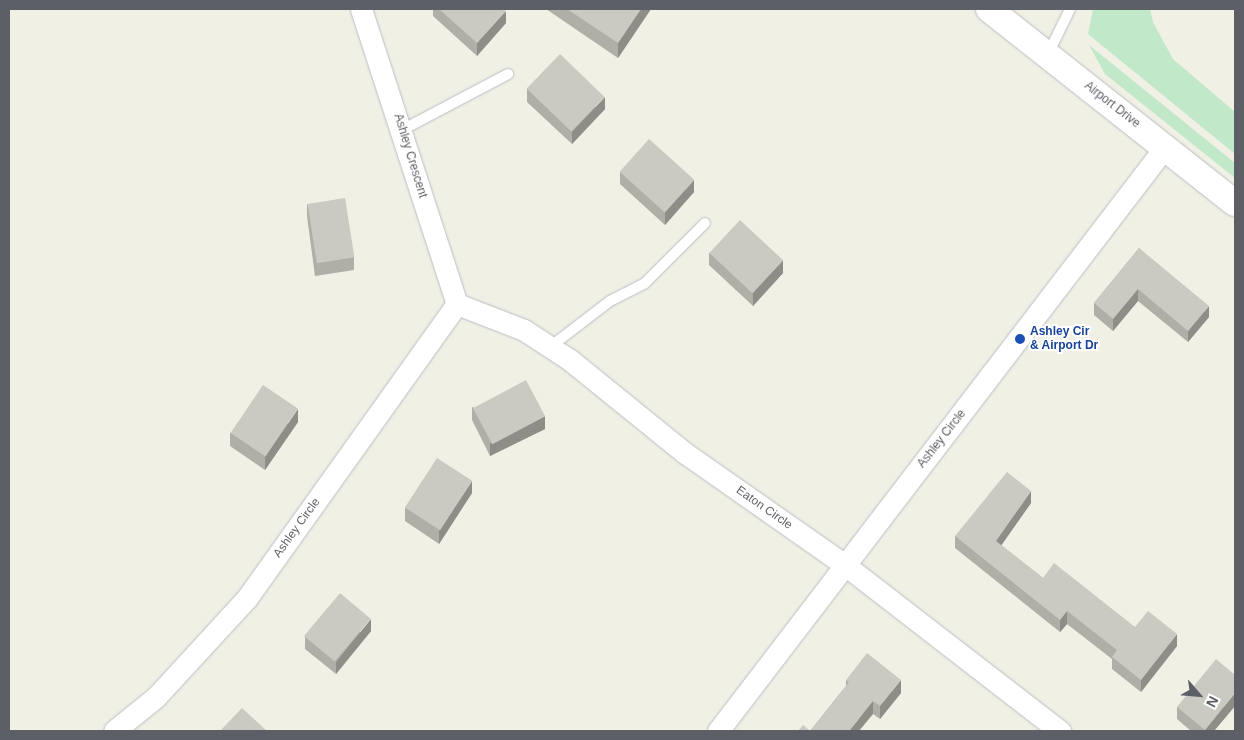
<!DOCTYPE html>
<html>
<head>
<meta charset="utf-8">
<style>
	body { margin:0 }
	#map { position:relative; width:1244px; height:740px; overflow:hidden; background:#f0f0e5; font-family:Arial,sans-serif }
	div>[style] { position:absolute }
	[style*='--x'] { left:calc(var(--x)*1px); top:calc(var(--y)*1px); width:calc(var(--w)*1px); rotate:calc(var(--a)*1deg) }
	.green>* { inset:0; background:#c1e8c9 }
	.roads { filter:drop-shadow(0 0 1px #bcbdc4) drop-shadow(0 0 1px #bcbdc4) }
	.service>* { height:10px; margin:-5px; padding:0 5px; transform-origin:5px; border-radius:5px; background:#fff }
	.minor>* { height:21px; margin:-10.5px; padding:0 10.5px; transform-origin:10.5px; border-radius:10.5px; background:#fff }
	.tertiary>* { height:26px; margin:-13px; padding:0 13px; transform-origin:13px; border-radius:13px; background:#fff }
	.wall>* { inset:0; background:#afaea7 }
	.shaded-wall>* { inset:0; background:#8e8d88 }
	.building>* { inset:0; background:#cbcac2; transform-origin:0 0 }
	.dots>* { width:14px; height:14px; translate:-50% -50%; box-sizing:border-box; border:2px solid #fff; border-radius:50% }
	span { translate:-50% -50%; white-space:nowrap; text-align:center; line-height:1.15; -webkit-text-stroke:4px #fff; paint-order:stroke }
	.street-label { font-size:12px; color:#5d5f66 }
	.transit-label { font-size:12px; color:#164399; font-weight:700 }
	.left { translate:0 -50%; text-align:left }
	.frame { position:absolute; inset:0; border:10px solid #5d5f66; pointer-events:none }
	.north { position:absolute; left:1174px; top:670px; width:50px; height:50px; -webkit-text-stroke:4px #fff; paint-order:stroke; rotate:117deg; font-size:14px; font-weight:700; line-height:20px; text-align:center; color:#5d5f66 }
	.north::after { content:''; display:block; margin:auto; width:18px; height:22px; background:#5d5f66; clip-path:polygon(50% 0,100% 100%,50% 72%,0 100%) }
</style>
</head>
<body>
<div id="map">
	<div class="green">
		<div style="clip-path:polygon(1093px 9px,1150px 9px,1153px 22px,1173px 59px,1235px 112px,1235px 154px,1088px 34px)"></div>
		<div style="clip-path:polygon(1089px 45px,1235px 163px,1235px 178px,1105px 74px)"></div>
	</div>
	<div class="roads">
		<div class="service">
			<div style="--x:1048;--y:54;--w:50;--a:-63.9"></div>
			<div style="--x:402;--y:130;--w:120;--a:-27.8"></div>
			<div style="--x:550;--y:347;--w:76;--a:-37.5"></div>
			<div style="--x:610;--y:301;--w:38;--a:-27"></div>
			<div style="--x:644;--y:284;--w:86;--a:-45"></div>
		</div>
		<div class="minor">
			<div style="--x:361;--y:9;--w:310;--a:72"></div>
			<div style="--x:457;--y:304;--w:72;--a:21.2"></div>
			<div style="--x:524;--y:330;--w:55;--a:33.1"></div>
			<div style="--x:570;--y:360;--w:148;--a:39"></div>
			<div style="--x:685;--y:453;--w:195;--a:35"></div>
			<div style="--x:845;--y:565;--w:272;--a:37.7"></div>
			<div style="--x:114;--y:731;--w:54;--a:-39"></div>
			<div style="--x:156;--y:697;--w:134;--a:-47.4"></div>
			<div style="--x:247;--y:598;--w:361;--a:-54.5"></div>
			<div style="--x:718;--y:731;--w:735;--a:-52.57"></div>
		</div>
		<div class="tertiary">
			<div style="--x:989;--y:9;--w:313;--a:38.3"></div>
		</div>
	</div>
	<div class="wall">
		<div style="clip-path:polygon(433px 9px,503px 9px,506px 23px,477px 56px,433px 16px)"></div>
		<div style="clip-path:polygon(546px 9px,651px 9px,618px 58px)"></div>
		<div style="clip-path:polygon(527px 89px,605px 109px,572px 144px,527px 102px)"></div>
		<div style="clip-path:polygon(620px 172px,694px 192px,665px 225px,620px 184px)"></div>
		<div style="clip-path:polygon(307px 204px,354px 257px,354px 270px,315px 276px,307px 216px)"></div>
		<div style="clip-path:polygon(1139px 248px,1209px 317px,1188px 342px,1138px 301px,1113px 331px,1094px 315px,1094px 303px)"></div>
		<div style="clip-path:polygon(709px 253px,783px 273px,753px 306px,709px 265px)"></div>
		<div style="clip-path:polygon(472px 407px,545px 429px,490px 456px,472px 420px)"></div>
		<div style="clip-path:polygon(298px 422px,265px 470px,230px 446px,230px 433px)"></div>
		<div style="clip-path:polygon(472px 493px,439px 544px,405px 521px,405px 508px)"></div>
		<div style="clip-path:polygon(1031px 503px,1001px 545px,1043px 578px,1135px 627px,1177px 646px,1141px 692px,1112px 669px,1112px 659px,1067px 624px,1060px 632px,955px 548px,955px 536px)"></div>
		<div style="clip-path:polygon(371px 631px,336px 674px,305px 649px,305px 637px)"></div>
		<div style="clip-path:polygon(846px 680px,901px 693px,880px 719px,873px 714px,810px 731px,846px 686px)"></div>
		<div style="clip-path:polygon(1235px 706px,1214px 731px,1191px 731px,1177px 719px,1177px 707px)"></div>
	</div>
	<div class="shaded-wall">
		<div style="clip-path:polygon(641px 9px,651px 9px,618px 58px,618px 43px)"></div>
		<div style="clip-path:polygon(506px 11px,506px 23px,477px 56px,477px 43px)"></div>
		<div style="clip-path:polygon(605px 97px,605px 109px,572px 144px,572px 132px)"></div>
		<div style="clip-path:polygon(694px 180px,694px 192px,665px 225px,665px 212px)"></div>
		<div style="clip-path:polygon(783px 260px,783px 273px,753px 306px,753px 293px)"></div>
		<div style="clip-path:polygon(1138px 289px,1138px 301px,1113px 331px,1113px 319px)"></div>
		<div style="clip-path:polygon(1209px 306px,1209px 317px,1188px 342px,1188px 331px)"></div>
		<div style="clip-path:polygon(298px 409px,298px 422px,265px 470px,265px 457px)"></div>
		<div style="clip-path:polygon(545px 416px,545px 429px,490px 456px,490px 444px)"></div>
		<div style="clip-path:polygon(472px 481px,472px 493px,439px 544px,439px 531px)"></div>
		<div style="clip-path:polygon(1031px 491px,1031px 503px,996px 553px,996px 541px)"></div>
		<div style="clip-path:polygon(1067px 611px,1067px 624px,1060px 632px,1060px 620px)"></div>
		<div style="clip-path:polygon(371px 619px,371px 631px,336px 674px,336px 662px)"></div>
		<div style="clip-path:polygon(1177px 634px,1177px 646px,1141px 692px,1141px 680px)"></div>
		<div style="clip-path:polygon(901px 680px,901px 693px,880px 719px,880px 706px)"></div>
		<div style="clip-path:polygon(1235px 693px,1235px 706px,1214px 731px,1205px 731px,1205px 730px)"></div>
		<div style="clip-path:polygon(873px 701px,873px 714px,859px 731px,849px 731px)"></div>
	</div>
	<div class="building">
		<div style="clip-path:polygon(439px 9px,503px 9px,506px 11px,477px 43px)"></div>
		<div style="clip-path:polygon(567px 9px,641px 9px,618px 43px)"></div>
		<div style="left:560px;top:54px;width:62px;height:48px;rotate:44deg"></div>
		<div style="left:649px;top:139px;width:61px;height:44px;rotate:42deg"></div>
		<div style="left:345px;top:198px;width:60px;height:38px;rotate:81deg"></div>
		<div style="left:740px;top:220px;width:59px;height:45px;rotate:43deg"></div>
		<div style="clip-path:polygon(1139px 248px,1209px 306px,1188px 331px,1138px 289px,1113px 319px,1094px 303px)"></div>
		<div style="left:526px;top:380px;width:41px;height:60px;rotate:62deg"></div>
		<div style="left:263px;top:385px;width:42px;height:58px;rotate:34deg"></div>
		<div style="left:437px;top:458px;width:42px;height:59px;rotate:33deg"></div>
		<div style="clip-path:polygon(1007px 472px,1031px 491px,996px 541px,1043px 578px,1054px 563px,1135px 627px,1148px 611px,1177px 634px,1141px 680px,1112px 657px,1117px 650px,1067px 611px,1060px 620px,955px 536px)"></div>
		<div style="left:340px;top:593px;width:40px;height:56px;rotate:40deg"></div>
		<div style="clip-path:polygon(867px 653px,901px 680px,880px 706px,873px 701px,849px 731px,798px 731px,803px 725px,810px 731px,849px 682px,846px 680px)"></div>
		<div style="clip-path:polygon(1216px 659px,1235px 675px,1235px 693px,1205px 730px,1177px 707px)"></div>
		<div style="clip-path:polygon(242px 708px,267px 731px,220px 731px)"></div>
	</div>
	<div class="dots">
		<div style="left:1020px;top:339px;background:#1a4fb4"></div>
	</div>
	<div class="street-label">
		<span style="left:1112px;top:105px;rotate:38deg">Airport Drive</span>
		<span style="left:410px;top:156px;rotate:73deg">Ashley Crescent</span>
		<span style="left:942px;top:439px;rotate:-52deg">Ashley Circle</span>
		<span style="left:764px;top:508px;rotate:35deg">Eaton Circle</span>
		<span style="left:297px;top:528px;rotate:-54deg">Ashley Circle</span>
	</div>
	<div class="transit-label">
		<span class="left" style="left:1030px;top:339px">Ashley Cir<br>&amp; Airport Dr</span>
	</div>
	<div class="frame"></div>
	<div class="north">N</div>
</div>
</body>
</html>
